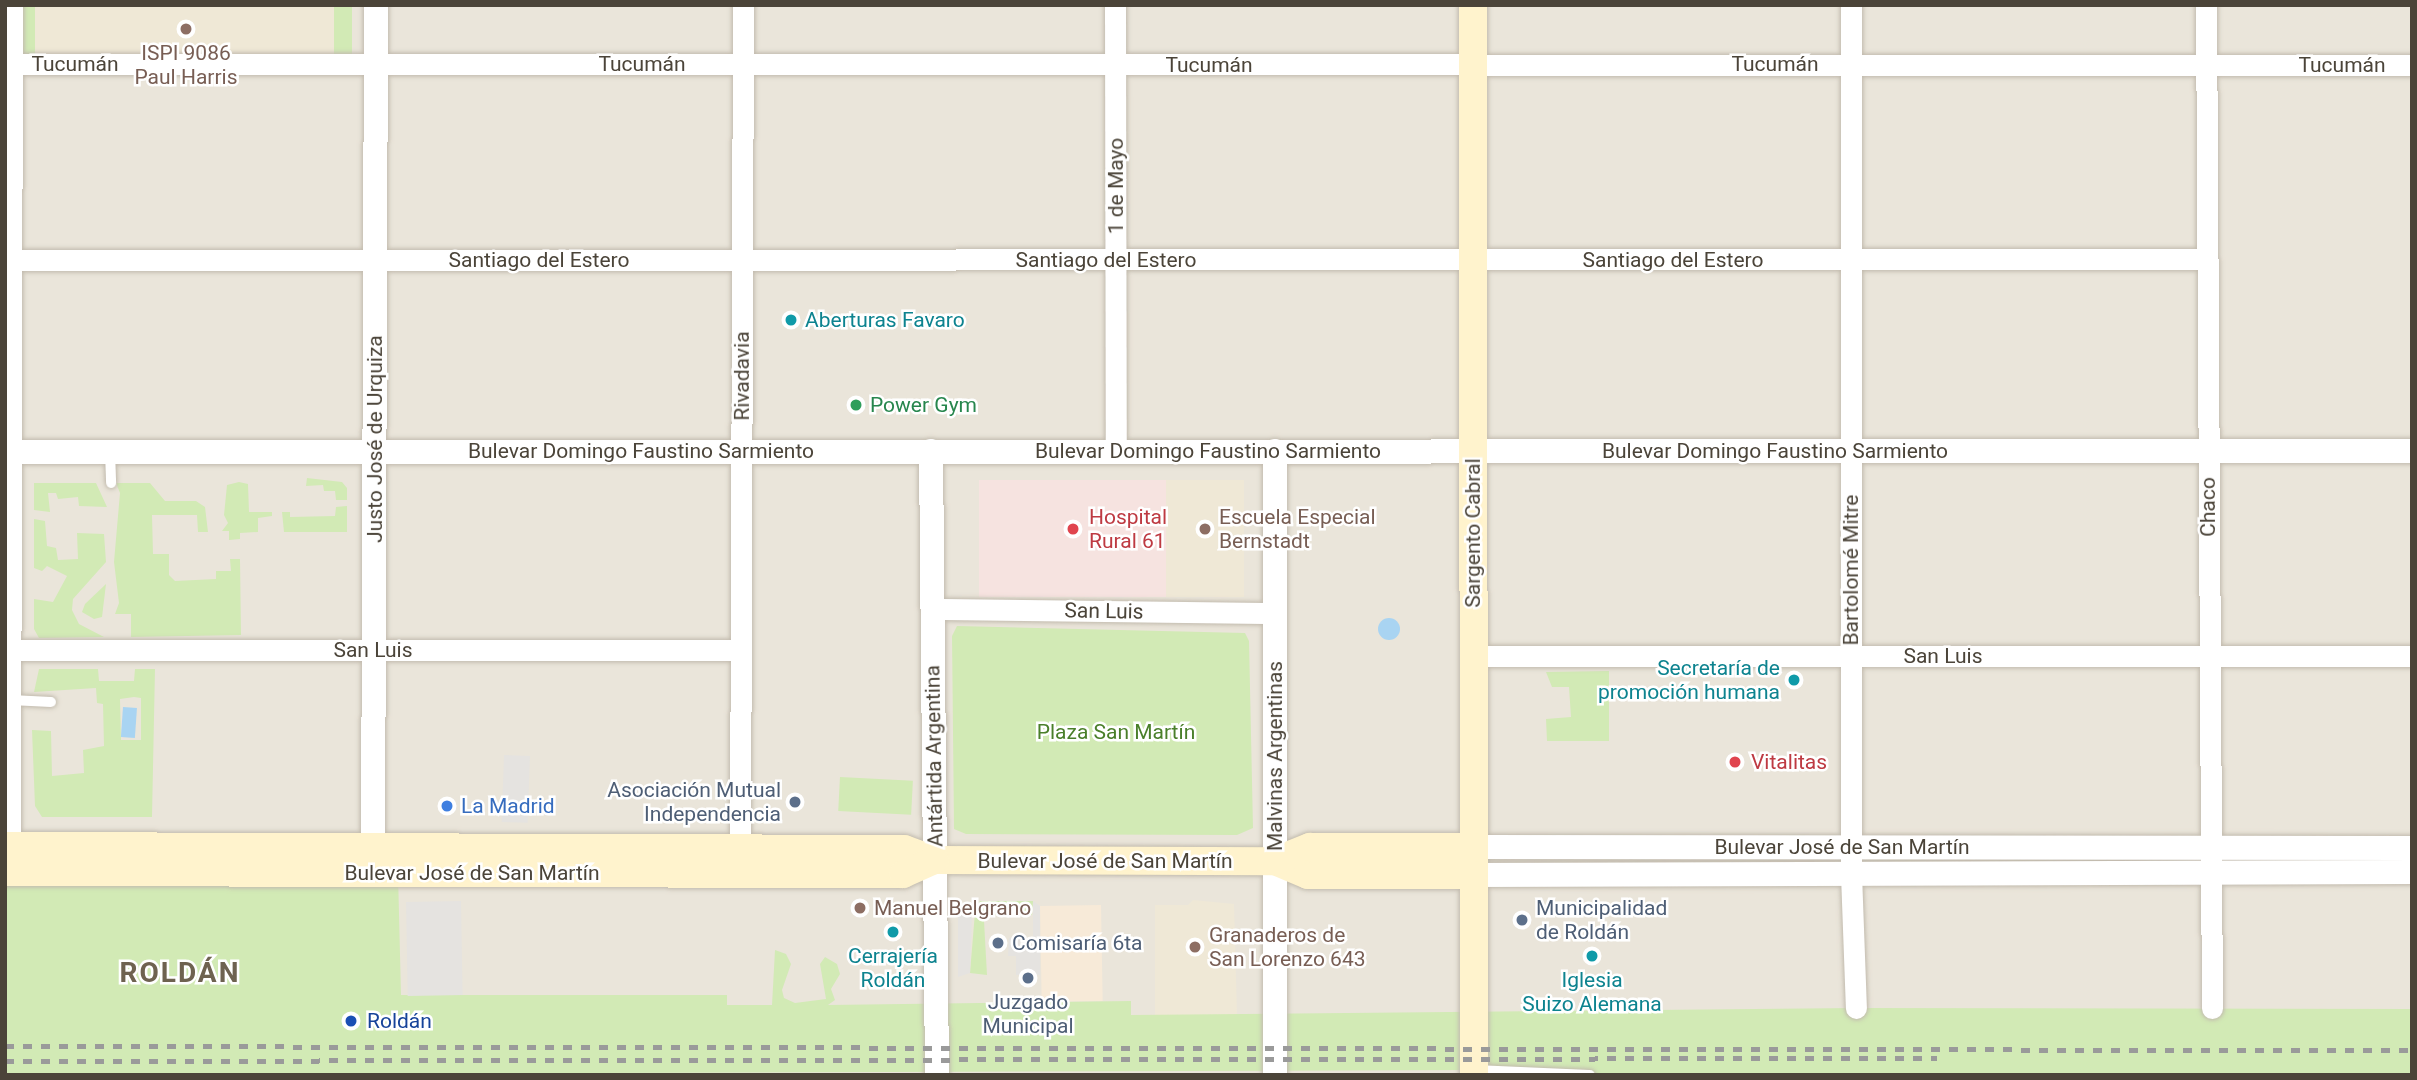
<!DOCTYPE html>
<html>
<head>
<meta charset="utf-8">
<style>
	body { margin:0 }
	#map { position:relative; width:2417px; height:1080px; overflow:hidden; background:#f6f3ec; font-family:Roboto,sans-serif }
	div>[style] { position:absolute }
	[style*='--x'] { left:calc(var(--x)*1px); top:calc(var(--y)*1px); width:calc(var(--w)*1px); rotate:calc(var(--a)*1deg) }
	.residential>* { inset:0; background:#eae5da; transform-origin:0 0 }
	.commercial>* { inset:0; background:#f7ead8; transform-origin:0 0 }
	.education>* { inset:0; background:#efe8d6; transform-origin:0 0 }
	.medical>* { inset:0; background:#f6e3e0; transform-origin:0 0 }
	.green>* { inset:0; background:#d2eab5; transform-origin:0 0 }
	.parking>* { inset:0; background:#e5e3e0; transform-origin:0 0 }
	.water>* { inset:0; background:#a9d4f2; transform-origin:0 0 }
	.round { border-radius:50% }
	.roads { filter:drop-shadow(0 0 2px #c2bbae) drop-shadow(0 0 2px #c2bbae) }
	.service>* { height:10px; margin:-5px; padding:0 5px; transform-origin:5px; border-radius:5px; background:#fff }
	.minor>* { height:21px; margin:-10.5px; padding:0 10.5px; transform-origin:10.5px; border-radius:10.5px; background:#fff }
	.tertiary>* { height:24px; margin:-12px; padding:0 12px; transform-origin:12px; border-radius:12px; background:#fff }
	.secondary>* { height:28px; margin:-14px; padding:0 14px; transform-origin:14px; border-radius:14px; background:#fff3cd }
	.rail>* { height:5px; margin-top:-2.5px; transform-origin:0; background:repeating-linear-gradient(90deg,#9a9a9a 0 9px,transparent 0 18px) }
	.dots>* { width:19px; height:19px; translate:-50% -50%; box-sizing:border-box; border:4px solid #fff; border-radius:50% }
	span { translate:-50% -50%; white-space:nowrap; text-align:center; line-height:1.15; -webkit-text-stroke:5px #fff; paint-order:stroke }
	.education-label { font-size:21px; color:#785e54 }
	.left { translate:0 -50%; text-align:left }
	.street-label { font-size:21px; color:#4b4439 }
	.culture-label { font-size:21px; color:#0d838f }
	.right { translate:-100% -50%; text-align:right }
	.leisure-label { font-size:21px; color:#27864d }
	.health-label { font-size:21px; color:#be3a42 }
	.park-label { font-size:21px; color:#4a7f2a }
	.service-label { font-size:21px; color:#4e5e75 }
	.shop-label { font-size:21px; color:#366cbe }
	.transit-label { font-size:21px; color:#164399 }
	.district-label { font-size:28px; color:#6e6250; font-weight:700; letter-spacing:2px }
	.frame { position:absolute; inset:0; border:7px solid #4b4439; pointer-events:none }
</style>
</head>
<body>
<div id="map">
	<div class="residential">
		<div style="left:5px;top:5px;width:2407px;height:1070px"></div>
	</div>
	<div class="commercial">
		<div style="left:1101px;top:905px;width:96px;height:61px;rotate:89deg"></div>
	</div>
	<div class="education">
		<div style="left:20px;top:5px;width:332px;height:49px"></div>
		<div style="left:1244px;top:480px;width:117px;height:78px;rotate:90deg"></div>
		<div style="clip-path:polygon(1193px 900px,1234px 904px,1237px 1015px,1155px 1015px,1155px 905px,1188px 905px)"></div>
	</div>
	<div class="medical">
		<div style="left:1166px;top:480px;width:117px;height:187px;rotate:90deg"></div>
	</div>
	<div class="green">
		<div style="left:20px;top:5px;width:15px;height:49px"></div>
		<div style="left:334px;top:5px;width:18px;height:49px"></div>
		<div style="clip-path:polygon(307px 478px,342px 482px,347px 488px,347px 500px,336px 500px,335px 491px,324px 491px,323px 485px,306px 486px)"></div>
		<div style="clip-path:polygon(239px 482px,248px 484px,249px 512px,272px 512px,272px 516px,258px 518px,258px 532px,240px 533px,240px 539px,229px 540px,229px 531px,222px 531px,228px 523px,224px 515px,227px 485px)"></div>
		<div style="clip-path:polygon(34px 483px,96px 483px,107px 507px,79px 506px,78px 497px,58px 499px,56px 493px,48px 493px,50px 512px,34px 510px)"></div>
		<div style="clip-path:polygon(116px 483px,150px 483px,165px 501px,196px 501px,205px 507px,208px 532px,198px 532px,197px 515px,152px 515px,153px 554px,169px 554px,169px 575px,175px 581px,216px 579px,216px 571px,231px 571px,230px 559px,240px 559px,241px 635px,131px 637px,131px 614px,115px 614px,119px 603px,114px 562px,120px 493px)"></div>
		<div style="clip-path:polygon(347px 506px,347px 532px,284px 532px,282px 512px,290px 512px,290px 517px,335px 516px,336px 507px)"></div>
		<div style="clip-path:polygon(34px 519px,45px 521px,47px 546px,56px 548px,58px 560px,78px 559px,77px 533px,104px 534px,106px 562px,73px 599px,72px 610px,79px 624px,104px 637px,39px 638px,34px 629px,34px 599px,53px 602px,67px 576px,47px 566px,42px 571px,34px 568px)"></div>
		<div style="clip-path:polygon(106px 584px,102px 617px,94px 619px,82px 612px,85px 604px)"></div>
		<div style="clip-path:polygon(957px 626px,1245px 633px,1249px 641px,1253px 828px,1237px 835px,966px 834px,954px 829px,952px 636px)"></div>
		<div style="clip-path:polygon(evenodd,39px 669px,98px 669px,99px 681px,134px 681px,135px 669px,155px 669px,152px 817px,42px 817px,35px 806px,32px 730px,51px 731px,52px 776px,84px 773px,83px 750px,104px 746px,103px 704px,97px 703px,96px 688px,34px 692px,39px 669px,134px 697px,141px 698px,141px 740px,121px 740px,120px 699px,134px 697px)"></div>
		<div style="clip-path:polygon(1609px 671px,1609px 741px,1547px 741px,1546px 719px,1571px 717px,1569px 687px,1552px 687px,1546px 672px)"></div>
		<div style="left:840px;top:777px;width:73px;height:34px;rotate:3deg"></div>
		<div style="clip-path:polygon(5px 872px,398px 873px,401px 995px,727px 995px,727px 1005px,772px 1005px,775px 950px,786px 954px,791px 964px,782px 990px,784px 998px,795px 1003px,826px 999px,820px 964px,825px 957px,837px 964px,840px 974px,831px 989px,835px 1000px,828px 1005px,1131px 1001px,1131px 1015px,1856px 1008px,2412px 1009px,2412px 1075px,1590px 1075px,1474px 1070px,5px 1075px)"></div>
		<div style="clip-path:polygon(980px 901px,1033px 901px,1032px 915px,986px 915px,977px 906px)"></div>
		<div style="clip-path:polygon(975px 912px,984px 921px,987px 975px,970px 973px)"></div>
	</div>
	<div class="parking">
		<div style="left:504px;top:755px;width:26px;height:67px;rotate:2deg"></div>
		<div style="left:461px;top:901px;width:94px;height:55px;rotate:89deg"></div>
		<div style="clip-path:polygon(1033px 901px,1040px 906px,1040px 975px,1016px 975px,1016px 956px,1008px 956px,1009px 938px,1033px 938px)"></div>
		<div style="clip-path:polygon(958px 909px,972px 914px,970px 973px,958px 977px)"></div>
	</div>
	<div class="water">
		<div class="round" style="left:1378px;top:618px;width:22px;height:22px"></div>
		<div style="left:123px;top:707px;width:14px;height:30px;rotate:4deg"></div>
	</div>
	<div class="roads">
		<div class="service">
			<div style="--x:110;--y:451;--w:32;--a:88"></div>
			<div style="--x:11;--y:700;--w:40;--a:2.9"></div>
			<div style="--x:1474;--y:1070;--w:116;--a:2.5"></div>
		</div>
		<div class="minor">
			<div style="--x:1115;--y:5;--w:446;--a:89.9"></div>
			<div style="--x:1851;--y:5;--w:869;--a:90"></div>
			<div style="--x:1851;--y:874;--w:134;--a:87.9"></div>
			<div style="--x:2206;--y:5;--w:1003;--a:89.66"></div>
			<div style="--x:5;--y:64;--w:2407;--a:0.02"></div>
			<div style="--x:5;--y:260;--w:2202;--a:-0.03"></div>
			<div style="--x:933;--y:609;--w:342;--a:0.7"></div>
			<div style="--x:5;--y:650;--w:736;--a:0"></div>
			<div style="--x:1473;--y:656;--w:939;--a:0"></div>
			<div style="--x:10;--y:861;--w:856;--a:-89.87"></div>
			<div style="--x:740;--y:861;--w:856;--a:-89.8"></div>
		</div>
		<div class="tertiary">
			<div style="--x:931;--y:451;--w:624;--a:89.45"></div>
			<div style="--x:1275;--y:451;--w:624;--a:90"></div>
			<div style="--x:5;--y:452;--w:2407;--a:-0.02"></div>
			<div style="--x:1473;--y:847;--w:939;--a:0.06"></div>
			<div style="--x:373;--y:865;--w:860;--a:-89.8"></div>
			<div style="--x:1473;--y:875;--w:939;--a:-0.18"></div>
		</div>
		<div class="secondary">
			<div style="--x:1473;--y:5;--w:1070;--a:89.95"></div>
			<div style="--x:5;--y:846;--w:899;--a:0.19"></div>
			<div style="--x:904;--y:849;--w:33;--a:20"></div>
			<div style="--x:935;--y:860;--w:340;--a:0.2"></div>
			<div style="--x:1275;--y:861;--w:36;--a:23"></div>
			<div style="--x:1308;--y:875;--w:165;--a:0"></div>
			<div style="--x:1275;--y:861;--w:38;--a:-22"></div>
			<div style="--x:1310;--y:847;--w:163;--a:0"></div>
			<div style="--x:5;--y:872;--w:898;--a:0.13"></div>
			<div style="--x:903;--y:874;--w:35;--a:-24"></div>
		</div>
	</div>
	<div class="rail">
		<div style="--x:5;--y:1046;--w:2407;--a:0.1"></div>
		<div style="--x:5;--y:1061;--w:1932;--a:-0.09"></div>
	</div>
	<div class="dots">
		<div style="left:186px;top:29px;background:#8d6e63"></div>
		<div style="left:791px;top:320px;background:#0f9aa8"></div>
		<div style="left:856px;top:405px;background:#2e9e5b"></div>
		<div style="left:1073px;top:529px;background:#e0444e"></div>
		<div style="left:1205px;top:529px;background:#8d6e63"></div>
		<div style="left:1794px;top:680px;background:#0f9aa8"></div>
		<div style="left:1735px;top:762px;background:#e0444e"></div>
		<div style="left:795px;top:802px;background:#5c6f8a"></div>
		<div style="left:447px;top:806px;background:#3f7fe0"></div>
		<div style="left:860px;top:908px;background:#8d6e63"></div>
		<div style="left:1522px;top:920px;background:#5c6f8a"></div>
		<div style="left:893px;top:932px;background:#0f9aa8"></div>
		<div style="left:998px;top:943px;background:#5c6f8a"></div>
		<div style="left:1195px;top:947px;background:#8d6e63"></div>
		<div style="left:1592px;top:956px;background:#0f9aa8"></div>
		<div style="left:1028px;top:978px;background:#5c6f8a"></div>
		<div style="left:351px;top:1021px;background:#1a4fb4"></div>
	</div>
	<div class="education-label">
		<span style="left:186px;top:65px">ISPI 9086<br>Paul Harris</span>
		<span class="left" style="left:1219px;top:529px">Escuela Especial<br>Bernstadt</span>
		<span class="left" style="left:874px;top:908px">Manuel Belgrano</span>
		<span class="left" style="left:1209px;top:947px">Granaderos de<br>San Lorenzo 643</span>
	</div>
	<div class="street-label">
		<span style="left:75px;top:64px">Tucumán</span>
		<span style="left:642px;top:64px">Tucumán</span>
		<span style="left:1775px;top:64px">Tucumán</span>
		<span style="left:1209px;top:65px">Tucumán</span>
		<span style="left:2342px;top:65px">Tucumán</span>
		<span style="left:1116px;top:186px;rotate:-90deg">1 de Mayo</span>
		<span style="left:539px;top:260px">Santiago del Estero</span>
		<span style="left:1106px;top:260px">Santiago del Estero</span>
		<span style="left:1673px;top:260px">Santiago del Estero</span>
		<span style="left:742px;top:376px;rotate:-90deg">Rivadavia</span>
		<span style="left:375px;top:439px;rotate:-90deg">Justo José de Urquiza</span>
		<span style="left:641px;top:451px">Bulevar Domingo Faustino Sarmiento</span>
		<span style="left:1208px;top:451px">Bulevar Domingo Faustino Sarmiento</span>
		<span style="left:1775px;top:451px">Bulevar Domingo Faustino Sarmiento</span>
		<span style="left:2208px;top:507px;rotate:-90deg">Chaco</span>
		<span style="left:1473px;top:533px;rotate:-90deg">Sargento Cabral</span>
		<span style="left:1851px;top:570px;rotate:-90deg">Bartolomé Mitre</span>
		<span style="left:1104px;top:611px;rotate:1deg">San Luis</span>
		<span style="left:373px;top:650px">San Luis</span>
		<span style="left:1943px;top:656px">San Luis</span>
		<span style="left:934px;top:756px;rotate:-91deg">Antártida Argentina</span>
		<span style="left:1275px;top:756px;rotate:-90deg">Malvinas Argentinas</span>
		<span style="left:1842px;top:847px">Bulevar José de San Martín</span>
		<span style="left:1105px;top:861px">Bulevar José de San Martín</span>
		<span style="left:472px;top:873px">Bulevar José de San Martín</span>
	</div>
	<div class="culture-label">
		<span class="left" style="left:805px;top:320px">Aberturas Favaro</span>
		<span class="right" style="left:1780px;top:680px">Secretaría de<br>promoción humana</span>
		<span style="left:893px;top:968px">Cerrajería<br>Roldán</span>
		<span style="left:1592px;top:992px">Iglesia<br>Suizo Alemana</span>
	</div>
	<div class="leisure-label">
		<span class="left" style="left:870px;top:405px">Power Gym</span>
	</div>
	<div class="health-label">
		<span class="left" style="left:1089px;top:529px">Hospital<br>Rural 61</span>
		<span class="left" style="left:1751px;top:762px">Vitalitas</span>
	</div>
	<div class="park-label">
		<span style="left:1116px;top:732px">Plaza San Martín</span>
	</div>
	<div class="service-label">
		<span class="right" style="left:781px;top:802px">Asociación Mutual<br>Independencia</span>
		<span class="left" style="left:1536px;top:920px">Municipalidad<br>de Roldán</span>
		<span class="left" style="left:1012px;top:943px">Comisaría 6ta</span>
		<span style="left:1028px;top:1014px">Juzgado<br>Municipal</span>
	</div>
	<div class="shop-label">
		<span class="left" style="left:461px;top:806px">La Madrid</span>
	</div>
	<div class="transit-label">
		<span class="left" style="left:367px;top:1021px">Roldán</span>
	</div>
	<div class="district-label">
		<span style="left:180px;top:973px">ROLDÁN</span>
	</div>
	<div class="frame"></div>
</div>
</body>
</html>
